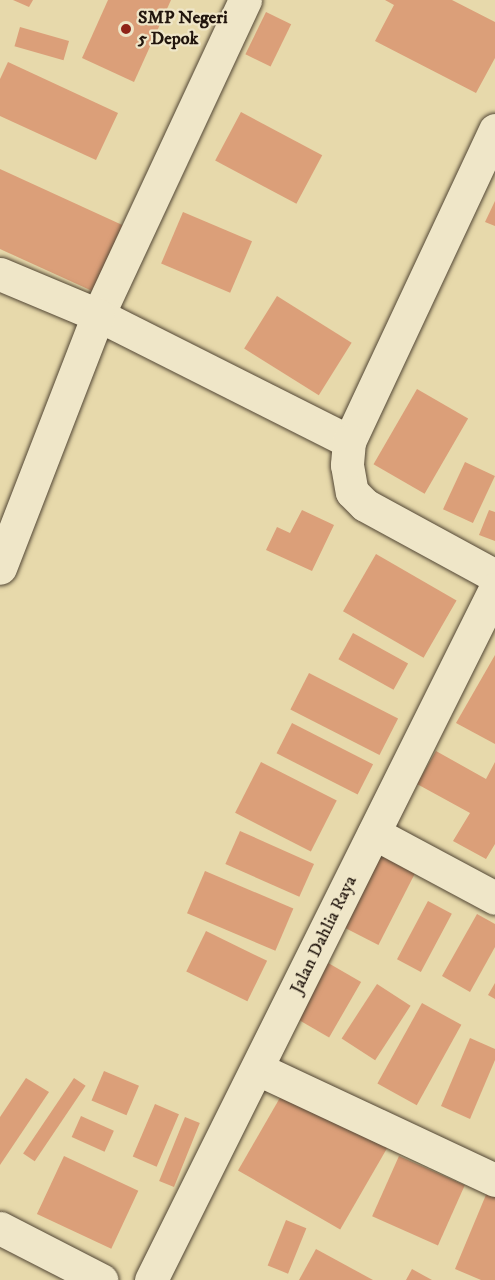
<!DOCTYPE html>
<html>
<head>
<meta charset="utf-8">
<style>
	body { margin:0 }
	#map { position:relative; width:495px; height:1280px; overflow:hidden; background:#e7d9ab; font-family:"IM FELL DW Pica",serif }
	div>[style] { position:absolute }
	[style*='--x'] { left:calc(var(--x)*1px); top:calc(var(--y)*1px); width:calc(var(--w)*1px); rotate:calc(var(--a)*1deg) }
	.building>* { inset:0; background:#db9f79; transform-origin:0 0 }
	.roads { filter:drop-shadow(0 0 2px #524634) drop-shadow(0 0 2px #524634) }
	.minor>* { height:33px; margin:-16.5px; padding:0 16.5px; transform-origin:16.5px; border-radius:16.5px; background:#efe6c8 }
	.dots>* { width:16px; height:16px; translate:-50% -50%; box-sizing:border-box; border:3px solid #efe6c8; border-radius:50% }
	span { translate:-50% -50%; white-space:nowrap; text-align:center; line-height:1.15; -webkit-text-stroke:4.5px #efe6c8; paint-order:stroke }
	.poi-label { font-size:18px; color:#21150d; font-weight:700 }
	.left { translate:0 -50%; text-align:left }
	.street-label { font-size:18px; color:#21150d }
</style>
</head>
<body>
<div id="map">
	<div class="building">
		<div style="clip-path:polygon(13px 0,33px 0,29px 7px)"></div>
		<div style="clip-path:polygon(108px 0,171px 0,134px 82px,82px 58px)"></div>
		<div style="clip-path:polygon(385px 0,452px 0,495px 22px,495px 58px,476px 93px,375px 41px,394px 5px)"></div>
		<div style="left:266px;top:12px;width:28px;height:47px;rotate:26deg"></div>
		<div style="left:20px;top:27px;width:51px;height:20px;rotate:16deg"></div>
		<div style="clip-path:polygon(8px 62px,118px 113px,96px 160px,0 116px,0 79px)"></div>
		<div style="left:241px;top:112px;width:92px;height:55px;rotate:28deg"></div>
		<div style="clip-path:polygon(0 169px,131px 229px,101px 295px,0 249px)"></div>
		<div style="clip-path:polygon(495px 201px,495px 226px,485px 222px)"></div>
		<div style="left:183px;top:212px;width:75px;height:56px;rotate:23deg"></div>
		<div style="left:277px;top:296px;width:88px;height:62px;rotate:32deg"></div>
		<div style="left:417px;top:389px;width:59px;height:87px;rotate:30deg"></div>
		<div style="left:465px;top:462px;width:33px;height:52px;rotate:25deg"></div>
		<div style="clip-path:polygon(302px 510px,334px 525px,312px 571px,266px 550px,277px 527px,290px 533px)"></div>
		<div style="clip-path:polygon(489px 510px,495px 512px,495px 541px,479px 535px)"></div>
		<div style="left:376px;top:554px;width:93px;height:66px;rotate:30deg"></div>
		<div style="left:353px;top:633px;width:63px;height:30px;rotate:29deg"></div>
		<div style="clip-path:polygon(495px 655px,495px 744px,456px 723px)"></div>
		<div style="left:309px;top:673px;width:100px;height:41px;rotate:27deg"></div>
		<div style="left:292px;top:723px;width:91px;height:34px;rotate:27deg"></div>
		<div style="clip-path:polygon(436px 751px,486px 779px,495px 762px,495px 844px,486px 859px,453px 841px,470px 813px,417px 784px)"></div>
		<div style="left:261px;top:762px;width:85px;height:57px;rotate:27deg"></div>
		<div style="left:240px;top:831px;width:81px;height:36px;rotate:24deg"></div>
		<div style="left:385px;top:844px;width:40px;height:93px;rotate:27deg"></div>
		<div style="left:205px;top:871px;width:96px;height:46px;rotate:23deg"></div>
		<div style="left:428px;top:901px;width:27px;height:66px;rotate:28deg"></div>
		<div style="clip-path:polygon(477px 914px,495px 924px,495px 947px,470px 992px,442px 976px)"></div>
		<div style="left:206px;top:931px;width:68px;height:45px;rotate:26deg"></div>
		<div style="left:323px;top:960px;width:44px;height:64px;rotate:30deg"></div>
		<div style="clip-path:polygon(495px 983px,495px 999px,488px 995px)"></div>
		<div style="left:377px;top:984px;width:40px;height:65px;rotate:33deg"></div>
		<div style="left:422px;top:1003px;width:45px;height:92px;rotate:29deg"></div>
		<div style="clip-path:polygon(470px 1038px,495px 1049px,495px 1060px,470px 1119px,441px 1106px)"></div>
		<div style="left:104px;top:1071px;width:38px;height:32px;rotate:23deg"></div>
		<div style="clip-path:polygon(26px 1078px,49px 1092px,0 1165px,0 1117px)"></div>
		<div style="left:74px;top:1078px;width:14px;height:91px;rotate:34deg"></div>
		<div style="left:285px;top:1089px;width:118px;height:94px;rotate:30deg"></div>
		<div style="left:155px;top:1104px;width:26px;height:57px;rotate:23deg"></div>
		<div style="left:81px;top:1116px;width:36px;height:23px;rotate:24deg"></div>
		<div style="left:185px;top:1117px;width:16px;height:69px;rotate:22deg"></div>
		<div style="left:64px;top:1156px;width:82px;height:64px;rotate:25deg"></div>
		<div style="left:399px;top:1156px;width:72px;height:66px;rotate:24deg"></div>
		<div style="clip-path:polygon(488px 1190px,495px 1193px,495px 1280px,481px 1280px,455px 1269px)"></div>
		<div style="left:286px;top:1220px;width:22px;height:49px;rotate:22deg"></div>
		<div style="clip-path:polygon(316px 1249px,373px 1280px,299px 1280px)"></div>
		<div style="clip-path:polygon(412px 1269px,432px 1280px,406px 1280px)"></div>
	</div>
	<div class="roads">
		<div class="minor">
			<div style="--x:245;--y:0;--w:348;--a:115"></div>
			<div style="--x:98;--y:315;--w:281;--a:26.7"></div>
			<div style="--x:495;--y:130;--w:344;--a:115.1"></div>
			<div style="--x:349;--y:441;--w:24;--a:95"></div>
			<div style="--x:347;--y:465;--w:27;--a:80"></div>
			<div style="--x:352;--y:492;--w:18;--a:45"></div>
			<div style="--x:365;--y:505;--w:148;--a:28.6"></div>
			<div style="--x:0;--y:274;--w:106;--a:22.7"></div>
			<div style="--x:98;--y:315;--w:271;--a:111.2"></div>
			<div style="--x:374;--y:833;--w:137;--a:28.2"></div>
			<div style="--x:258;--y:1069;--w:262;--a:25.1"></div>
			<div style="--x:0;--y:1228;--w:114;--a:27.2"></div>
			<div style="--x:151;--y:1280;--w:772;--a:-63.53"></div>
		</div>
	</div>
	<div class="dots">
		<div style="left:126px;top:29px;background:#8f2418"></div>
	</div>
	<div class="poi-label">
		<span class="left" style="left:138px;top:29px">SMP Negeri<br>5 Depok</span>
	</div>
	<div class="street-label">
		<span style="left:324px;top:935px;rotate:-64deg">Jalan Dahlia Raya</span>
	</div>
</div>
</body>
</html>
